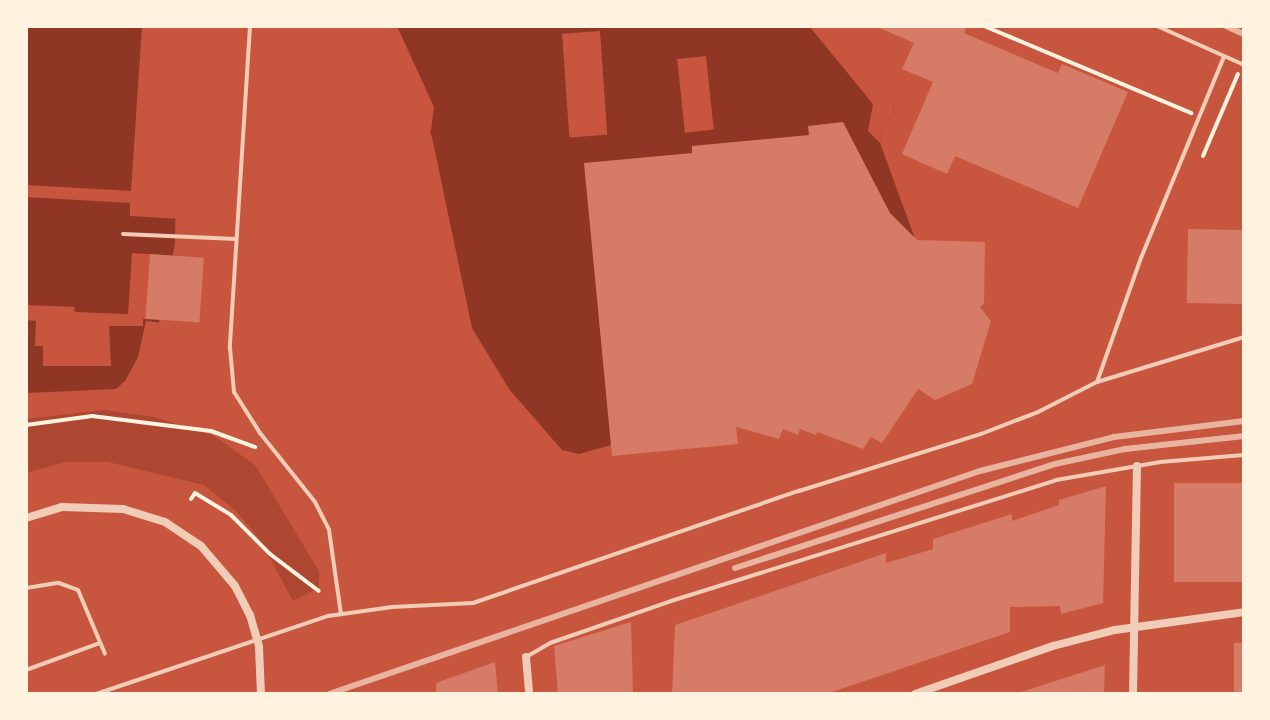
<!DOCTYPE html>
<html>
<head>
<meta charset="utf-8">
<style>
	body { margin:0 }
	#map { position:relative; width:1270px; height:720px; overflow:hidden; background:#c8553d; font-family:Merriweather,serif }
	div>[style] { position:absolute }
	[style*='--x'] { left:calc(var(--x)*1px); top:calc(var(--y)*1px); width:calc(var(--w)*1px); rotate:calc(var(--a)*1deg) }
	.green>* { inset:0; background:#ae4732 }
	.water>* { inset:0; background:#8f3625 }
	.pier>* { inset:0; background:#c8553d; transform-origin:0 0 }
	.building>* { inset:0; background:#d67c66; transform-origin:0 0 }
	.path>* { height:4px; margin:-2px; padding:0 2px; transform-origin:2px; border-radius:2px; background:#fff3e0 }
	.service>* { height:4px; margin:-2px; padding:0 2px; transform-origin:2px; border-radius:2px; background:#f1ccb7 }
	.minor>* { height:8px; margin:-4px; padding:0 4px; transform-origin:4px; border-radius:4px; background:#f1ccb7 }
	.rail>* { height:6px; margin:-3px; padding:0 3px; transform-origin:3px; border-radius:3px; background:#e9b49f }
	span { translate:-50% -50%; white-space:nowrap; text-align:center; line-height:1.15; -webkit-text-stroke:6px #fff3e0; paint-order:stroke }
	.frame { position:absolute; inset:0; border:28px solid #fff3e0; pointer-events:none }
</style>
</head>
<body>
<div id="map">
	<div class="green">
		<div style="clip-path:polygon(104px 410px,155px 417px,214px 436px,255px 465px,319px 571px,319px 588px,293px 601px,260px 540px,236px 511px,204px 485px,108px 462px,65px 462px,26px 473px,26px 419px)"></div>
	</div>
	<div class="water">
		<div style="clip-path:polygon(26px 26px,179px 26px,175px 244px,157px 332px,126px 389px,26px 398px)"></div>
		<div style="clip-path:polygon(388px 26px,835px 26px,893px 104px,894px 113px,884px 124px,880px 143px,929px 277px,921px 358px,579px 454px,562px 450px,509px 389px,472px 328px,432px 137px)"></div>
	</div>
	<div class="pier">
		<div style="clip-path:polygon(142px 26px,183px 26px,180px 219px,130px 216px,130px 203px,26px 197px,26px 185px,131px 191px)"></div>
		<div style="clip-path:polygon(384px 26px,397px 26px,434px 107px,431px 131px,426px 133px)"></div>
		<div style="clip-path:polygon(809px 26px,836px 26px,893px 104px,894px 113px,884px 124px,880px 143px,868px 131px,873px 104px)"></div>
		<div style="left:600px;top:31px;width:104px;height:38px;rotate:86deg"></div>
		<div style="left:706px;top:56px;width:74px;height:29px;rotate:84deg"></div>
		<div style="clip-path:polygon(132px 253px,177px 256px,163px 320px,143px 319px,143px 326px,109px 326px,111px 366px,43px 366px,43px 346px,35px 346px,36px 321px,26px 320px,26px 305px,74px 307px,75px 312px,128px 314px)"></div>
		<div style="clip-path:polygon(146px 321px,163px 323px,161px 334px,129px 391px,116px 400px,26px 402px,26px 393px,116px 389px,125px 381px,138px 357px)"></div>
	</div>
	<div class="building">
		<div style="clip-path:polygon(875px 26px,967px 26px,964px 33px,1058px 73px,1062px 64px,1128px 92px,1078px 208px,955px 156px,947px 174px,902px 154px,933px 82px,902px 69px,914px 43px)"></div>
		<div style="clip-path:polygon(843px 122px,890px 213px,917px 240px,985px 242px,984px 304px,980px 307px,991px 321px,972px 384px,935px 400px,918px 389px,882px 443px,871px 437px,863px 449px,817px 432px,816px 435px,800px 429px,798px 435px,783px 429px,779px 439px,736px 427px,738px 444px,612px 456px,584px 163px,692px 153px,692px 146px,809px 135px,808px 126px)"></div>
		<div style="left:1188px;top:229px;width:56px;height:74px;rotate:1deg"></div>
		<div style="left:150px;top:254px;width:54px;height:65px;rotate:4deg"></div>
		<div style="left:1244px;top:483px;width:99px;height:70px;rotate:90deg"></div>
		<div style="clip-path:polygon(1106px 486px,1103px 603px,1061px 614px,1060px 606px,1010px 607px,1010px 632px,826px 694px,672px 694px,675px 625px,886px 553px,886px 563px,933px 549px,933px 539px,1012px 514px,1012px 521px,1059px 505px,1059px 500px)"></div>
		<div style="clip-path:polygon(631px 622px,633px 694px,558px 694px,554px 646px)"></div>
		<div style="left:1234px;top:643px;width:10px;height:51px"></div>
		<div style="clip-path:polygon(495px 662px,498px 694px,436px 694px,436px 683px)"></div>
		<div style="clip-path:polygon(1105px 665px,1104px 694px,1018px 694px,1018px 693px)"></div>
	</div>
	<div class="path">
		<div style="--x:984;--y:26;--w:225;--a:22.8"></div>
		<div style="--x:1203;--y:156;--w:89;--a:-66.9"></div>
		<div style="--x:26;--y:425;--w:67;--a:-7.8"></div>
		<div style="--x:92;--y:416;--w:120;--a:7.2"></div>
		<div style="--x:211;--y:431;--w:47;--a:20"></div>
		<div style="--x:191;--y:499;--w:7;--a:-56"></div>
		<div style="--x:195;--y:493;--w:42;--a:31.4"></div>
		<div style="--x:231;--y:515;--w:55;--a:45"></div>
		<div style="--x:270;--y:554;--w:61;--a:37.1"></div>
	</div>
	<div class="service">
		<div style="--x:250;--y:26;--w:323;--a:93.6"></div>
		<div style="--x:230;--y:348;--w:44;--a:84.8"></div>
		<div style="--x:234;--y:392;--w:49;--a:57.6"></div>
		<div style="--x:260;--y:433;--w:88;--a:51.4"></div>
		<div style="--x:315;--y:502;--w:31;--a:63"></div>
		<div style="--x:329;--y:530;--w:85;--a:81.9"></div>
		<div style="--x:1157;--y:26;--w:95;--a:24.1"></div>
		<div style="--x:123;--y:234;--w:113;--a:2.5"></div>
		<div style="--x:1097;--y:382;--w:132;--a:-70.5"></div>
		<div style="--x:1141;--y:258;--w:217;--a:-67.6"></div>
		<div style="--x:26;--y:588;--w:33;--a:-9"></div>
		<div style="--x:59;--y:583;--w:20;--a:20"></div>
		<div style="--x:78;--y:590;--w:69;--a:67.1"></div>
		<div style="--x:526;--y:657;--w:28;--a:-30"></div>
		<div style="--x:550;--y:643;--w:128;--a:-19.1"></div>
		<div style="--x:671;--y:601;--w:404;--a:-17.4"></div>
		<div style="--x:1056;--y:480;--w:106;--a:-9.8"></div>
		<div style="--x:1160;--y:462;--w:84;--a:-4.8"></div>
		<div style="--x:26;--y:670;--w:79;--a:-20"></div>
		<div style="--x:96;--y:694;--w:245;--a:-18.6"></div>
		<div style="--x:328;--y:616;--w:65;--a:-8"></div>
		<div style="--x:392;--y:607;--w:81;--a:-2.8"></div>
		<div style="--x:473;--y:603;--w:345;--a:-19"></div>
		<div style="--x:799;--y:491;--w:191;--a:-17.4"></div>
		<div style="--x:981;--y:434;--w:61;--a:-21.1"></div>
		<div style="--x:1038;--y:412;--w:66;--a:-27"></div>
		<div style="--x:1097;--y:382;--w:154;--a:-17"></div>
	</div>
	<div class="minor">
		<div style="--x:26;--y:518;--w:38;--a:-17"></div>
		<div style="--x:62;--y:507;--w:61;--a:1.9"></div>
		<div style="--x:123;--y:509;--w:44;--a:17.2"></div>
		<div style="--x:165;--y:522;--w:43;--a:33.7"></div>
		<div style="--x:201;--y:546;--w:52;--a:49.6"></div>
		<div style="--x:235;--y:586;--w:33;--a:63"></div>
		<div style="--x:250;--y:615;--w:33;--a:74"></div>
		<div style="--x:259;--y:647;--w:47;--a:87.6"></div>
		<div style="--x:526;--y:657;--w:37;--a:85"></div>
		<div style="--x:915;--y:694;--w:146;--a:-19.2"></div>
		<div style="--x:1053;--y:646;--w:64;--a:-14.5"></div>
		<div style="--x:1115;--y:630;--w:130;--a:-7.9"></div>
		<div style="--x:1133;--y:694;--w:228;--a:-89"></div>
	</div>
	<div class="rail">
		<div style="--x:1226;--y:26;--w:20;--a:24"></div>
		<div style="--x:735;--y:568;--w:336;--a:-18"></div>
		<div style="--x:1055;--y:464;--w:72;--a:-12.1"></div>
		<div style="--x:1125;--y:449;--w:120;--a:-6.2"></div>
		<div style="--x:329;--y:694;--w:688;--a:-18.91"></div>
		<div style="--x:980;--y:471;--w:138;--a:-14.2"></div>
		<div style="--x:1114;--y:437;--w:131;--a:-7"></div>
	</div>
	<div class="frame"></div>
</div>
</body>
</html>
